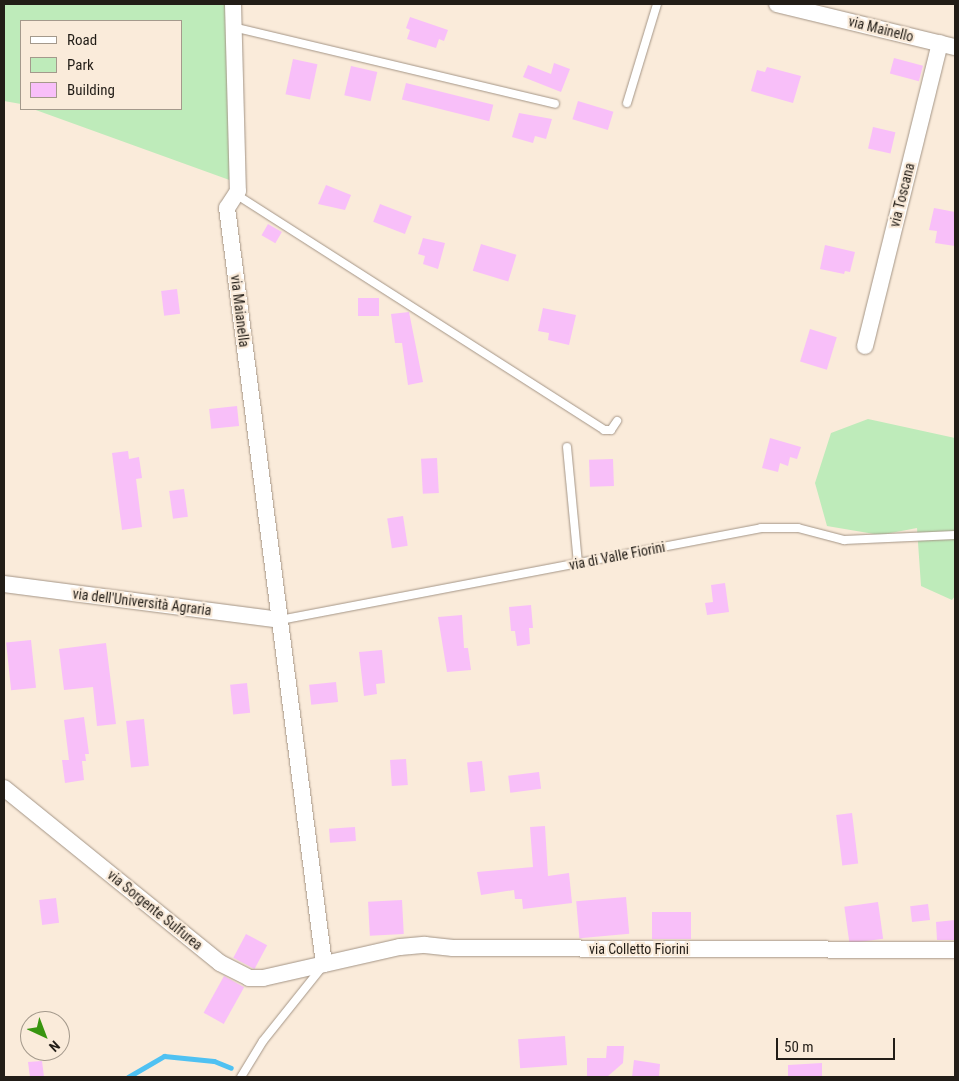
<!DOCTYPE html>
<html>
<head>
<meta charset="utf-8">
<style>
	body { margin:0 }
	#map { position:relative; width:959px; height:1081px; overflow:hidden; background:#faebda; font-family:"Roboto Condensed",sans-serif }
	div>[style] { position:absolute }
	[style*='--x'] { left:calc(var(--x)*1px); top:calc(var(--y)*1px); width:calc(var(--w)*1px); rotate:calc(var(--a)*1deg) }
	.green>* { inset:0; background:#beebba }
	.stream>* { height:5px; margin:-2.5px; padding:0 2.5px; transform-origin:2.5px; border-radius:2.5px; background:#4fc1f2 }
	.building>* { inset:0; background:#f8bff9; transform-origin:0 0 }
	.roads { filter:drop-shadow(0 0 1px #a49586) drop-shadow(0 0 1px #a49586) }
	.service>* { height:8px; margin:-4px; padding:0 4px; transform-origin:4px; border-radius:4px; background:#fff }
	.minor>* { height:16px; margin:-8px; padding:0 8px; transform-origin:8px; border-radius:8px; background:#fff }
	span { translate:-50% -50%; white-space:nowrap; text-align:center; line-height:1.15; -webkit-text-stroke:4.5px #faebda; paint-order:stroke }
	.street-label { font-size:14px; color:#221d17 }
	.frame { position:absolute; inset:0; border:5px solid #221d17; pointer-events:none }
	.legend { position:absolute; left:20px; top:20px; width:162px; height:90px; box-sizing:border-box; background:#faebda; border:1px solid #a4998c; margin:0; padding:6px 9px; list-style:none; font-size:15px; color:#221d17 }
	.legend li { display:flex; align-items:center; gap:10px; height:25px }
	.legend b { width:25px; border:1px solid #a4998c }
	.north { position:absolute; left:20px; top:1011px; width:50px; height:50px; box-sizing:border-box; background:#faebda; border:1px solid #a4998c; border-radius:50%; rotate:137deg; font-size:14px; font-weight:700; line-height:20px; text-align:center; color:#221d17 }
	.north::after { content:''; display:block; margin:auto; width:18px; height:22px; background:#389510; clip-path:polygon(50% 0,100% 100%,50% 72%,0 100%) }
	.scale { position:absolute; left:776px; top:1038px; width:119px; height:22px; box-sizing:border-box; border:2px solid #221d17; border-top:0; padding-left:6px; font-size:15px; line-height:18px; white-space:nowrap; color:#221d17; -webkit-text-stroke:4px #faebda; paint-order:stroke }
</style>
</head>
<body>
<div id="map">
	<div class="green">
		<div style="clip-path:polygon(4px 4px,226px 4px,235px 182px,33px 109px,181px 109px,181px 21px,21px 21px,21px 104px,4px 101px)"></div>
		<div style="clip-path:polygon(868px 419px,955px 438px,955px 596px,952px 600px,921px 586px,917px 528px,880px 535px,827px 526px,815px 483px,831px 433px)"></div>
	</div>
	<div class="stream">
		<div style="--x:128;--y:1077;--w:42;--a:-30.3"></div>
		<div style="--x:164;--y:1056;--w:50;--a:5.7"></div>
		<div style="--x:214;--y:1061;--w:18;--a:22"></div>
	</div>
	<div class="building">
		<div style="clip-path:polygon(410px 17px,448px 30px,444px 41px,439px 39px,436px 48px,407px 39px,410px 30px,406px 28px)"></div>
		<div style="left:894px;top:58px;width:30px;height:16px;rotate:15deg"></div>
		<div style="left:293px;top:59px;width:25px;height:36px;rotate:12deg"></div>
		<div style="clip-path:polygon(554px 63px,570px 69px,561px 92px,523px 77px,528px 65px,551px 74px)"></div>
		<div style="left:351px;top:66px;width:27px;height:30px;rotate:13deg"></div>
		<div style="clip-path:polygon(767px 67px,801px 76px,793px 103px,751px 91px,757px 70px,765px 72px)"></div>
		<div style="left:406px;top:83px;width:90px;height:17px;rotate:14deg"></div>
		<div style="left:578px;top:101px;width:37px;height:19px;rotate:17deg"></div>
		<div style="clip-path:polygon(519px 113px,552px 119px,546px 139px,535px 136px,533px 143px,512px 137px)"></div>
		<div style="left:873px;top:127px;width:23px;height:22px;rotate:13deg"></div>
		<div style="clip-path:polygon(326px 185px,351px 195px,345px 210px,318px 204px)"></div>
		<div style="left:380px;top:204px;width:34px;height:19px;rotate:21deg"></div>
		<div style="clip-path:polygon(934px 208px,955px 212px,955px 246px,935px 243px,937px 231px,929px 230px)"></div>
		<div style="left:268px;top:224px;width:16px;height:13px;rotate:30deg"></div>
		<div style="clip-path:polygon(423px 238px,445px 243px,438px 269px,423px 264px,425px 256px,418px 254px)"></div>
		<div style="left:481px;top:244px;width:37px;height:28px;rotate:17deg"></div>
		<div style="clip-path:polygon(825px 245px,855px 252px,850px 272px,845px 271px,844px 274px,820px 269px)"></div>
		<div style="left:177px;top:289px;width:25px;height:16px;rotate:83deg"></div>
		<div style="left:358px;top:298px;width:21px;height:18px"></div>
		<div style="clip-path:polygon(543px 308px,576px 315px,569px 345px,548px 340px,549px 333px,538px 331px)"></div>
		<div style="clip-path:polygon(409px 312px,423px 382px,408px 385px,402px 343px,395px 343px,391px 314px)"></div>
		<div style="left:810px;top:329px;width:28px;height:34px;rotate:17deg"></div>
		<div style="left:237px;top:406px;width:20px;height:28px;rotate:84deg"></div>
		<div style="clip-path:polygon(770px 438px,801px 447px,797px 459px,790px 457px,788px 466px,780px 463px,778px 472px,762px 468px)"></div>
		<div style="clip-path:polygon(128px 451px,129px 459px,139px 457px,142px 478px,136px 479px,142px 527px,122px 530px,112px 453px)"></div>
		<div style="left:437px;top:458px;width:35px;height:16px;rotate:87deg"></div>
		<div style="left:613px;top:459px;width:27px;height:24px;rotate:88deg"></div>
		<div style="left:184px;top:489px;width:28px;height:15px;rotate:82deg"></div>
		<div style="left:403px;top:516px;width:30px;height:16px;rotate:81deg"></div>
		<div style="clip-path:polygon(725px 583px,729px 612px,707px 615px,705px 603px,713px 602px,711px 585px)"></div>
		<div style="clip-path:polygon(531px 605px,533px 628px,529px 628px,530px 644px,517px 646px,515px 631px,511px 631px,509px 607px)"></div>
		<div style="clip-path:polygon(462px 615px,464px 648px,468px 648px,471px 670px,447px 672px,438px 617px)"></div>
		<div style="left:31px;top:640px;width:48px;height:25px;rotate:84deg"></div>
		<div style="clip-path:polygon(106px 643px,116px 724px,97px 726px,93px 687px,64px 690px,59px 649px)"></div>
		<div style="clip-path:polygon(382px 650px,385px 683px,376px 684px,377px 694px,364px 696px,359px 652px)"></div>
		<div style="left:336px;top:682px;width:20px;height:27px;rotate:84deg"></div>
		<div style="left:247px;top:683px;width:30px;height:17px;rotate:84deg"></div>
		<div style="clip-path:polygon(84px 717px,89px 754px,85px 754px,86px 761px,82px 761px,84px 780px,65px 783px,62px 760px,69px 760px,64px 720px)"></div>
		<div style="left:144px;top:719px;width:47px;height:18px;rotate:84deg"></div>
		<div style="left:406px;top:759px;width:26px;height:16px;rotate:86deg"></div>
		<div style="left:482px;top:761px;width:30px;height:15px;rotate:84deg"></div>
		<div style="left:539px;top:772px;width:17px;height:31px;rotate:83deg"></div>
		<div style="left:852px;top:813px;width:51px;height:16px;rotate:83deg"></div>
		<div style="clip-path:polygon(545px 826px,548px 876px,569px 873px,572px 903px,523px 909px,522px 899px,515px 899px,514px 890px,481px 895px,477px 872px,533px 867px,530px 827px)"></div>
		<div style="left:355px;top:827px;width:14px;height:26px;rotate:86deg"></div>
		<div style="left:626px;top:897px;width:37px;height:50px;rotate:85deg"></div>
		<div style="left:56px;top:898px;width:25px;height:17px;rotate:83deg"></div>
		<div style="left:402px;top:900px;width:34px;height:34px;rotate:87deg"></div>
		<div style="left:878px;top:902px;width:37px;height:34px;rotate:82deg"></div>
		<div style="left:928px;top:904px;width:16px;height:18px;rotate:83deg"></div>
		<div style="left:652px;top:912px;width:39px;height:27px"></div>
		<div style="clip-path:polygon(955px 920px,955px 940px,937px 940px,936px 922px)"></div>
		<div style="left:246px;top:934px;width:24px;height:27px;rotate:28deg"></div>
		<div style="left:224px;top:976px;width:23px;height:42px;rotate:29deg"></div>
		<div style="left:565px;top:1036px;width:29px;height:47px;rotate:86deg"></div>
		<div style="clip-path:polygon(607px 1046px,624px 1046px,623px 1063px,607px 1077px,587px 1077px,587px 1058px,606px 1058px)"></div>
		<div style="clip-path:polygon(634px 1060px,660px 1064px,659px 1077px,632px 1077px)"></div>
		<div style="clip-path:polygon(42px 1061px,44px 1077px,30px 1077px,28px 1062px)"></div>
		<div style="clip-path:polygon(822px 1063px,822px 1077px,788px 1077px,788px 1065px)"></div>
	</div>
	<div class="roads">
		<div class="service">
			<div style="--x:233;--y:27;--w:331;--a:13.4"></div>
			<div style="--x:627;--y:103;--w:103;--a:-73.1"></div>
			<div style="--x:237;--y:195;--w:436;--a:32.6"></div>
			<div style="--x:604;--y:430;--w:7;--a:0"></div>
			<div style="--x:611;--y:430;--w:11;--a:-56"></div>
			<div style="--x:567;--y:447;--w:117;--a:84.6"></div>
			<div style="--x:280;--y:620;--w:490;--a:-10.8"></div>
			<div style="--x:761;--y:528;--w:37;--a:0"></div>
			<div style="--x:798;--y:528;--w:48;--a:14.6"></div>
			<div style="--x:844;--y:540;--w:111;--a:-2.6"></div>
			<div style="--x:241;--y:1077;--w:42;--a:-58.6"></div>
			<div style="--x:263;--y:1041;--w:95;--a:-51.4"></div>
		</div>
		<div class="minor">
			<div style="--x:233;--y:4;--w:187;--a:88.5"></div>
			<div style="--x:238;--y:191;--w:20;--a:123"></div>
			<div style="--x:227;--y:208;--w:762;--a:82.69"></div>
			<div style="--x:777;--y:4;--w:183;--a:13.6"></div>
			<div style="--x:865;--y:346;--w:312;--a:-76.1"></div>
			<div style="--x:4;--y:584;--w:278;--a:7.4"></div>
			<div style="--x:4;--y:788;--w:278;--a:39"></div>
			<div style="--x:220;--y:963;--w:33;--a:27"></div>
			<div style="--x:249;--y:978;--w:14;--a:0"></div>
			<div style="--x:263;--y:978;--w:140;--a:-12.8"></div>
			<div style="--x:400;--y:947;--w:25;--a:-5"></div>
			<div style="--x:425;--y:945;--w:28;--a:6"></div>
			<div style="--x:453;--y:948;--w:502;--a:0.23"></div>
		</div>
	</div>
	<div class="street-label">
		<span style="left:881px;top:29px;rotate:14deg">via Mainello</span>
		<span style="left:902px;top:195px;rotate:-76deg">via Toscana</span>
		<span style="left:240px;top:311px;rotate:83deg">via Maianella</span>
		<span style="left:617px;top:556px;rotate:-11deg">via di Valle Fiorini</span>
		<span style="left:142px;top:602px;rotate:7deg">via dell'Università Agraria</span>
		<span style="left:155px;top:910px;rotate:39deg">via Sorgente Sulfurea</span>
		<span style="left:639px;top:949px">via Colletto Fiorini</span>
	</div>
	<div class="frame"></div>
	<ul class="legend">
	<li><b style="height:6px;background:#fff"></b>Road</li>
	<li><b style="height:14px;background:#beebba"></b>Park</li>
	<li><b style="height:14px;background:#f8bff9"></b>Building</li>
	</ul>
	<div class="north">N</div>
	<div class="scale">50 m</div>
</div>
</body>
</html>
